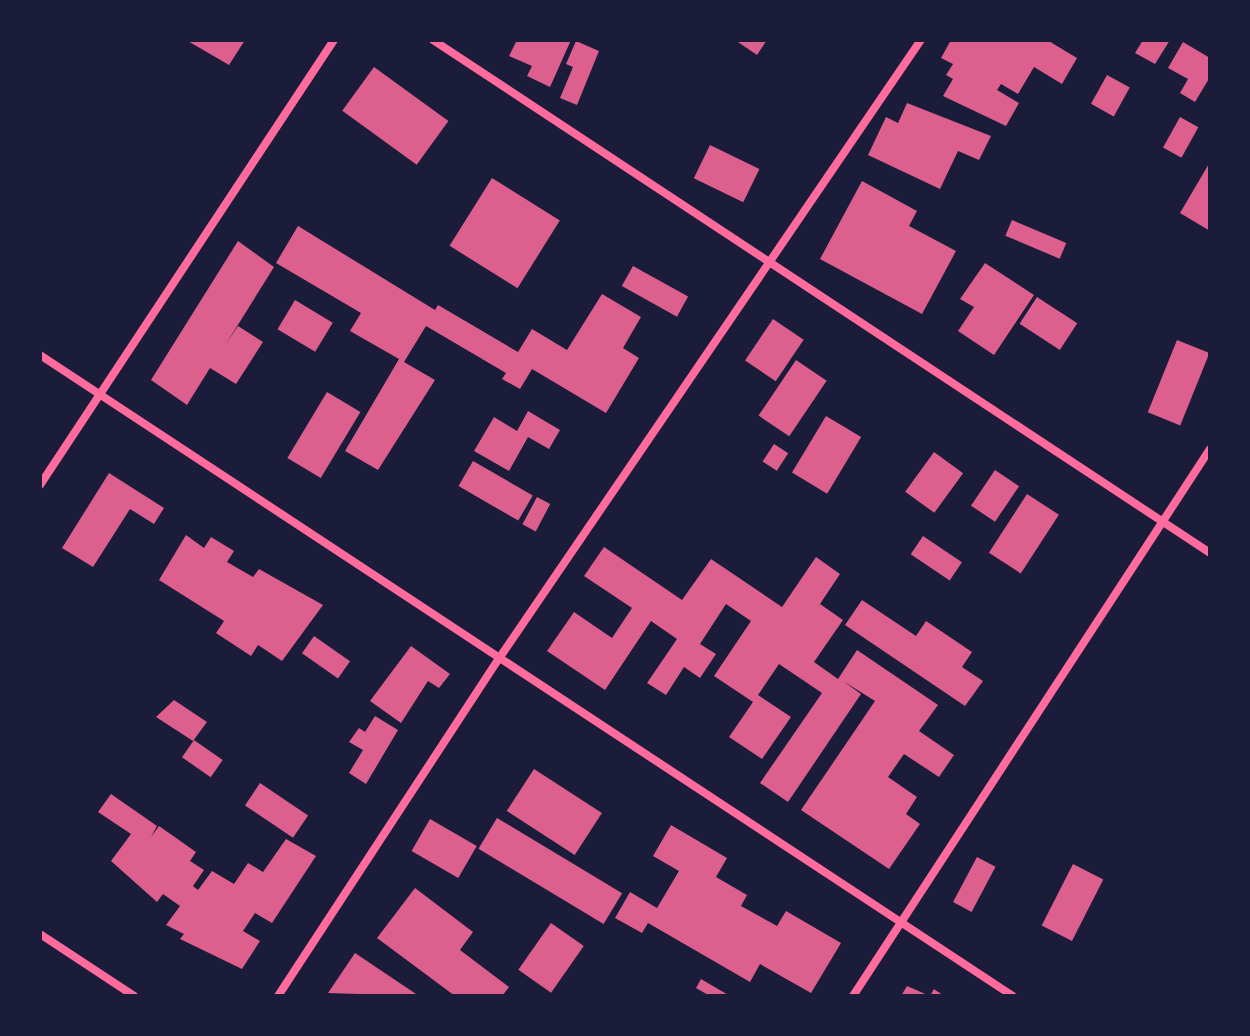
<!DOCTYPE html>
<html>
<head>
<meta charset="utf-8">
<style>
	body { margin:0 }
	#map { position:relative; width:1250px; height:1036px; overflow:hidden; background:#1b1b3a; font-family:Quicksand,sans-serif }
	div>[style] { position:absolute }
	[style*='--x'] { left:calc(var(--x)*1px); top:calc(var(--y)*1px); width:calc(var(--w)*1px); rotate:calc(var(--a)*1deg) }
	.building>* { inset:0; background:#dd5f8e; transform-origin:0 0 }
	.minor>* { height:8px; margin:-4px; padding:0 4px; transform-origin:4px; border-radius:4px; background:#ff6b9d }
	span { translate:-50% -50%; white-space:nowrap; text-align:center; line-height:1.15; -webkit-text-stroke:8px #1b1b3a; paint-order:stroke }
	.frame { position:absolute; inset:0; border:42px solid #1b1b3a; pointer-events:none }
</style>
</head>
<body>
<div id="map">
	<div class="building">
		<div style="clip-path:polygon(186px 40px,245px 40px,229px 65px)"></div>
		<div style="clip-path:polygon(517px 40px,571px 40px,550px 87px,527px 76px,532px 66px,509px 56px)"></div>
		<div style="clip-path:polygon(735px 40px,767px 40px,757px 55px)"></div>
		<div style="clip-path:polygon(951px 40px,1047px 40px,1077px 58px,1062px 84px,1034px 67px,1018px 94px,1001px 84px,997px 90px,1019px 103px,1006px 126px,943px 96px,953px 79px,946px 75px,953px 64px,941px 58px)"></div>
		<div style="clip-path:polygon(1143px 40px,1170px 40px,1155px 64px,1135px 53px)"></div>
		<div style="clip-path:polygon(576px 41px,599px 51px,577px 105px,560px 98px,573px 67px,566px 64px)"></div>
		<div style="clip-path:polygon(1183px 42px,1210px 58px,1210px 77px,1195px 102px,1180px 93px,1188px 79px,1168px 68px)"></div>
		<div style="left:374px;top:67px;width:92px;height:54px;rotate:36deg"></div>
		<div style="left:1107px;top:75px;width:26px;height:33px;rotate:29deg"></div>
		<div style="clip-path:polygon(907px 103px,991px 136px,979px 160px,958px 151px,940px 189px,868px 155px,886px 117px,898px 123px)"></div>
		<div style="left:1180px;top:117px;width:21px;height:35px;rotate:29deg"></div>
		<div style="left:710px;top:145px;width:55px;height:37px;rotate:26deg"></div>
		<div style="clip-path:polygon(1210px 162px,1210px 231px,1180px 213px)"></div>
		<div style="left:492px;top:178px;width:80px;height:80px;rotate:32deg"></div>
		<div style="clip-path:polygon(862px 181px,917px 211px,909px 226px,956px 251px,922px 314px,820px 259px)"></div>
		<div style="left:1012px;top:220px;width:59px;height:17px;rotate:23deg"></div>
		<div style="clip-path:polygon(298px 226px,435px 310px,438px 305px,518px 352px,532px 329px,567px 350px,602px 294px,641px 317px,623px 348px,639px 358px,606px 413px,532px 369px,520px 389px,502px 379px,506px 373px,426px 326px,404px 362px,435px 380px,378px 470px,345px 451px,399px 359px,350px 331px,361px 313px,276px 263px)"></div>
		<div style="clip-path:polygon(238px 241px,274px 267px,226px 344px,238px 326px,263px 342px,236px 384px,210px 368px,187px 405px,151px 380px)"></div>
		<div style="clip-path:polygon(985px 263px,1034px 295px,994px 355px,958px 331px,974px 307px,960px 299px)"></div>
		<div style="left:633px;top:266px;width:63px;height:23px;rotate:29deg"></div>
		<div style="left:1037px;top:297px;width:48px;height:32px;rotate:33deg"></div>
		<div style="left:295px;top:300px;width:44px;height:34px;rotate:31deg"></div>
		<div style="left:773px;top:319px;width:37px;height:50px;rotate:34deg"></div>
		<div style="left:1177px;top:340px;width:35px;height:78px;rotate:22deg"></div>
		<div style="left:796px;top:360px;width:37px;height:67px;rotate:34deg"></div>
		<div style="left:327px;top:392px;width:39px;height:77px;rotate:31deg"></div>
		<div style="clip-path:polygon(528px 411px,560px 430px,549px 449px,528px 437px,509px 471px,474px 451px,494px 417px,517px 431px)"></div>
		<div style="left:826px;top:416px;width:41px;height:66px;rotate:31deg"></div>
		<div style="left:774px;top:444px;width:17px;height:21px;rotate:33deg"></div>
		<div style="left:934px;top:452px;width:36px;height:49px;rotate:36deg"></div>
		<div style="left:473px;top:461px;width:69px;height:29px;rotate:30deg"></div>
		<div style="left:995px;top:470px;width:29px;height:43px;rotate:34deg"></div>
		<div style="clip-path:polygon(109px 473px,164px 508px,154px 524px,130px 509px,93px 567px,62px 548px)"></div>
		<div style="left:1027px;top:494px;width:38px;height:70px;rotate:33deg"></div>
		<div style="left:537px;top:497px;width:15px;height:31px;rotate:28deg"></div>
		<div style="clip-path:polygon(186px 535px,204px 548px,211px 537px,234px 551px,227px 562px,253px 577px,259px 569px,323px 605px,282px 661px,258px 645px,251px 656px,216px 633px,224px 621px,159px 580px)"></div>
		<div style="left:923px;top:536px;width:47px;height:22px;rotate:34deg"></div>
		<div style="clip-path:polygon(604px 547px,682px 600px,711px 559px,782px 607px,816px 557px,840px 574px,820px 604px,843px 620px,814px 662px,838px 679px,857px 650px,938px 705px,919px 731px,954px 755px,939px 777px,904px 754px,888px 777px,917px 797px,906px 814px,920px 824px,889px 869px,801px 810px,875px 701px,843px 681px,861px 694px,788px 802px,760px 783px,822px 693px,779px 664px,758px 695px,791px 717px,762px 759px,729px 737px,753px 702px,714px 676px,751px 621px,726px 604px,700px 644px,716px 654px,700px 678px,684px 667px,666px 695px,647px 683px,677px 639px,651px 621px,605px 690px,547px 651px,574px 612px,612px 638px,632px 608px,584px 576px)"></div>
		<div style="clip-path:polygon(862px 600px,916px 636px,926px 621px,972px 652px,962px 667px,983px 681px,965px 706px,845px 625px)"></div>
		<div style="left:314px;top:636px;width:44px;height:21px;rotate:35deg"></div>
		<div style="clip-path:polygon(411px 646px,450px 674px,439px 688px,428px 681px,401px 723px,370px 701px)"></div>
		<div style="clip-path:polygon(174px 700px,207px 722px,193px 741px,156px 717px)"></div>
		<div style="clip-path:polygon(375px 716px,398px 730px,366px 784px,349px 773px,363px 750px,349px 742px,359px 728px,365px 732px)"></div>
		<div style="left:194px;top:740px;width:35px;height:21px;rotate:35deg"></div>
		<div style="left:534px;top:769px;width:81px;height:50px;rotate:33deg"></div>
		<div style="left:260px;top:783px;width:58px;height:27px;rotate:34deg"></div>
		<div style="clip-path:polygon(111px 794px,157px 826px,151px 837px,159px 826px,196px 852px,190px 861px,204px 870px,193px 886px,198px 890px,212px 871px,234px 884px,248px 863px,263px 872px,286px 839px,316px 856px,272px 923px,255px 913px,243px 931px,260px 941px,242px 969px,180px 939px,184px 934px,166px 925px,180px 906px,163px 894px,157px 902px,111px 861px,131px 834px,98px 812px)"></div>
		<div style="left:497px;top:818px;width:146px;height:36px;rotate:31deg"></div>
		<div style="left:430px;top:819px;width:54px;height:37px;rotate:30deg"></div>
		<div style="clip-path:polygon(671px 825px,727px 858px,716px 877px,747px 895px,741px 906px,777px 926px,786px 911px,841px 943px,811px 993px,760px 964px,750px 982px,648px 923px,642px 933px,615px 918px,630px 892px,657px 908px,679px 871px,653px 856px)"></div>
		<div style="left:977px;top:857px;width:21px;height:51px;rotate:28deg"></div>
		<div style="left:1073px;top:864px;width:34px;height:69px;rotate:27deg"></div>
		<div style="clip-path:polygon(415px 888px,473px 932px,460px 950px,509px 987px,502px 996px,455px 996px,377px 938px)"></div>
		<div style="left:551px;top:923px;width:40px;height:57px;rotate:35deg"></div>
		<div style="clip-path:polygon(355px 953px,419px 996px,328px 993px)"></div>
		<div style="clip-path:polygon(701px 979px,730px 996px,710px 996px,696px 988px)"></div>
		<div style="clip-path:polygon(907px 986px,930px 996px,934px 989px,944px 996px,901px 996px)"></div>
	</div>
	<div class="minor">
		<div style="--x:433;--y:40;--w:931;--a:33.43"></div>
		<div style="--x:40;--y:355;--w:1165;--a:33.38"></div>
		<div style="--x:40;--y:485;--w:533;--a:-56.55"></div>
		<div style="--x:40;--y:934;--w:113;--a:33.4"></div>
		<div style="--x:278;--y:996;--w:402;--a:-56.8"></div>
		<div style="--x:498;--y:660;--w:751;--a:-55.7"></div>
		<div style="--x:853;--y:996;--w:653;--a:-56.87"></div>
	</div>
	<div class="frame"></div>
</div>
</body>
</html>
